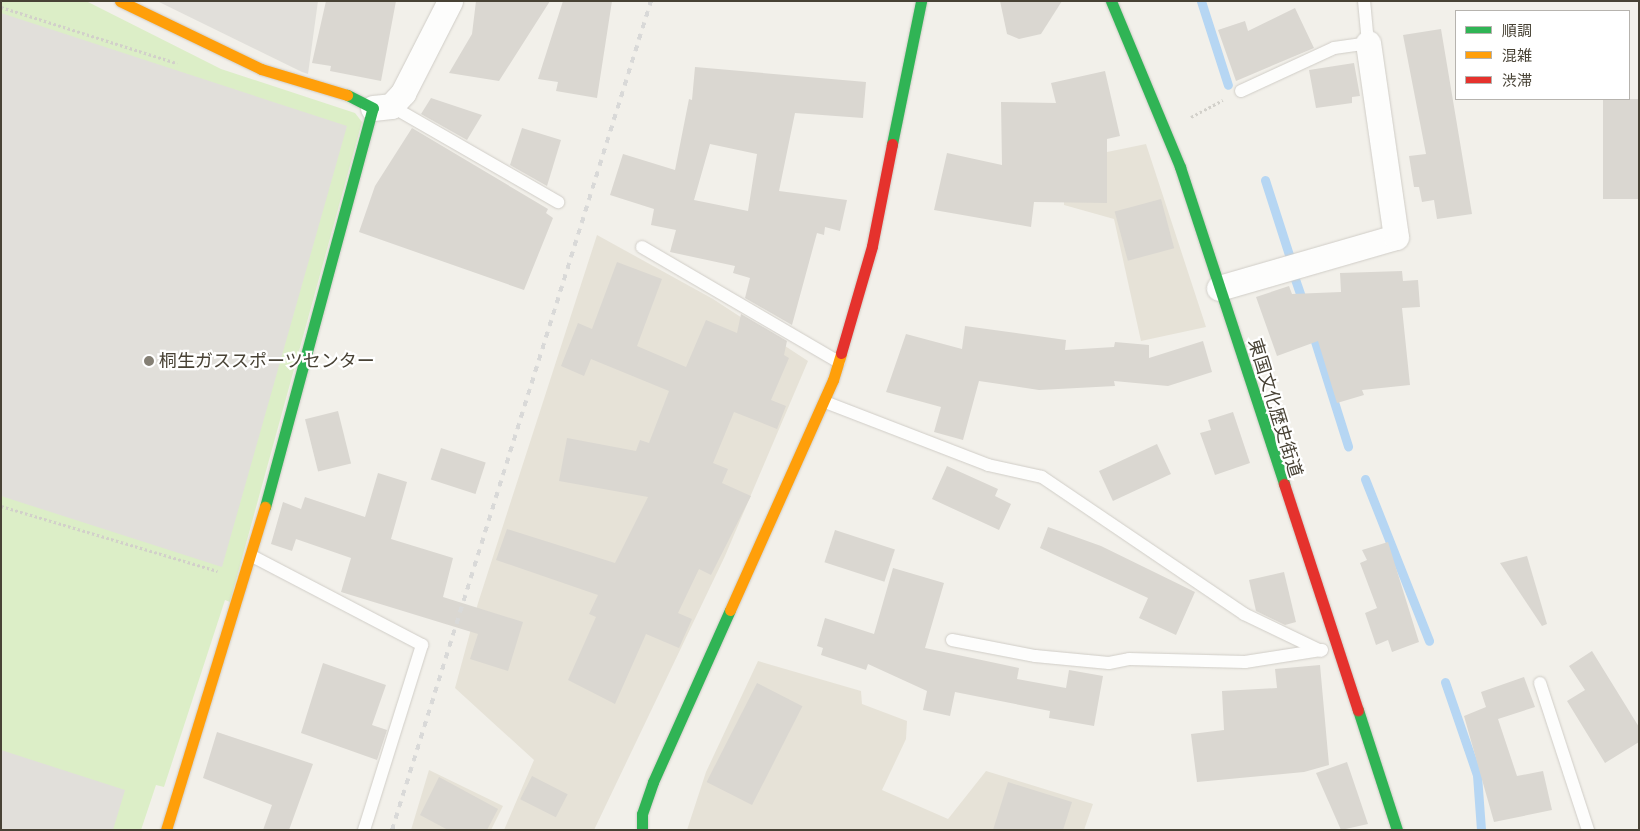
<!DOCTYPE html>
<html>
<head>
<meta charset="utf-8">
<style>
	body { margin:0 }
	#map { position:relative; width:1640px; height:831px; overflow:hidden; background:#f2f0ea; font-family:"Roboto Condensed","Noto Sans JP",sans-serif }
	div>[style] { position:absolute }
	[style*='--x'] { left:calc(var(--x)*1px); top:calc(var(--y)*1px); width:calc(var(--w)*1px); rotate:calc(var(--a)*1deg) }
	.residential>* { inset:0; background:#e6e2d7 }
	.green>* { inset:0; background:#dceec7 }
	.parking>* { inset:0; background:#e1dfda }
	.stream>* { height:9px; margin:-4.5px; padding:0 4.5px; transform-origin:4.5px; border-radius:4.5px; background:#b6d6f3 }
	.building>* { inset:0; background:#dad7d1; transform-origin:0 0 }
	.path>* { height:3px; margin-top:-1.5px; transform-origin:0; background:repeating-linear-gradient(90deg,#d2d0ca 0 2.5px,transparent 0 5px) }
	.roads { filter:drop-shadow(0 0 1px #d0cdc7) drop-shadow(0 0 1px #d0cdc7) }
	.lane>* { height:12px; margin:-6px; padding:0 6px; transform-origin:6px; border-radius:6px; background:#fdfdfc }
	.street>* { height:25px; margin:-12.5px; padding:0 12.5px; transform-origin:12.5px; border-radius:12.5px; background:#fdfdfc }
	.fast>* { height:11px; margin:-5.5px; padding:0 5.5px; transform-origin:5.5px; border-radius:5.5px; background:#30b455 }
	.slow>* { height:11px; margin:-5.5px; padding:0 5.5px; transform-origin:5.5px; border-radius:5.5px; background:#ff9f0a }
	.jam>* { height:11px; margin:-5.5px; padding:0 5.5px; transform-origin:5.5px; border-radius:5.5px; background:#e5322d }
	.rail>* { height:4px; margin-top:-2px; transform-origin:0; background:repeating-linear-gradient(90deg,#d9d9d8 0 6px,transparent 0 12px) }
	.dots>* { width:14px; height:14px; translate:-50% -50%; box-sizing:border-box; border:2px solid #fff; border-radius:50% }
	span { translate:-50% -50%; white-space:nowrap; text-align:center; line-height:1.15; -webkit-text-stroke:4.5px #fff; paint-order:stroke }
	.poi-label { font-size:18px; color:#484235 }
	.left { translate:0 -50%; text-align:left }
	.street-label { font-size:18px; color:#484235 }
	.frame { position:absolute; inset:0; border:2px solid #484235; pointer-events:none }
	.legend { position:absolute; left:1455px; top:10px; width:175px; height:90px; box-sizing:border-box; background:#fff; border:1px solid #b6b3ae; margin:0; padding:6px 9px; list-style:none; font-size:15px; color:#484235 }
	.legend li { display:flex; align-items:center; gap:10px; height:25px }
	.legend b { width:25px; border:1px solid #b6b3ae }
</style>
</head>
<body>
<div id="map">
	<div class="residential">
		<div style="clip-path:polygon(1146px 144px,1206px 327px,1141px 341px,1114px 219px,1064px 205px,1064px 185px,1107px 152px)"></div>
		<div style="clip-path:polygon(597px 235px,713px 299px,808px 361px,725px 556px,594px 830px,504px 830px,534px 760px,455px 688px,478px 603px)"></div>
		<div style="clip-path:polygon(758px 661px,861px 691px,862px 704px,907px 721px,906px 739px,882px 790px,948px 819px,986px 771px,1093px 804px,1084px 830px,687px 830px,706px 772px)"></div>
		<div style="clip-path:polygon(429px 770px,503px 806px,491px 830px,411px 830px)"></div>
	</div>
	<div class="green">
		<div style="clip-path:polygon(1px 1px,86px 1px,221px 69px,355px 113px,362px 122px,230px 602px,225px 600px,164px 787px,156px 785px,141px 830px,1px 830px)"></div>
	</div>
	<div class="parking">
		<div style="clip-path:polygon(157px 1px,318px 1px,308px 74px,302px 72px)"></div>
		<div style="clip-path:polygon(1px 13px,347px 126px,222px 567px,1px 496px)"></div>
		<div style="clip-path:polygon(1px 750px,125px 790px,113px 830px,1px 830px)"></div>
	</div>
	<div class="stream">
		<div style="--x:1201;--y:1;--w:88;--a:72.2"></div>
		<div style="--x:1265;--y:180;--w:82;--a:72.2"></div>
		<div style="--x:1295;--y:279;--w:28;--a:71"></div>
		<div style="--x:1312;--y:332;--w:120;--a:72.5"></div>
		<div style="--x:1365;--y:479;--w:174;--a:68.4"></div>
		<div style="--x:1445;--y:682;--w:98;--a:71"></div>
		<div style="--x:1477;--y:775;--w:55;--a:85.8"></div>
	</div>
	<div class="building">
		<div style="clip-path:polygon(326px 1px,396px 1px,381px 81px,330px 71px,331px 66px,312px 63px)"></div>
		<div style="clip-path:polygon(476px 1px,550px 1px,499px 81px,449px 73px,472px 34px)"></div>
		<div style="clip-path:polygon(563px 1px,612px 1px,597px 98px,556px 91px,558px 82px,538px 79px)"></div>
		<div style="clip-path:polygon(1000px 1px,1062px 1px,1041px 34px,1019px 39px,1007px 34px)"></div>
		<div style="clip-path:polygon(1295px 8px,1314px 48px,1236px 81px,1218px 30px,1245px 21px,1248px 31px)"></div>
		<div style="clip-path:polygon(1441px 29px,1472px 214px,1437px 219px,1434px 200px,1422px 202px,1419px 187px,1414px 187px,1409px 156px,1426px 154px,1403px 35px)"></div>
		<div style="clip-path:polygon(1354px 63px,1360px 96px,1352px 97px,1352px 103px,1316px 108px,1309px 70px)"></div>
		<div style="clip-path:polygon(evenodd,695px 67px,866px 82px,863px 118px,795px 113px,779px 191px,847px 200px,840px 231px,825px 227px,824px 235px,817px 233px,792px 325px,745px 298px,750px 278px,733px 273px,735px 266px,670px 252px,676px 230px,651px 225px,654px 209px,610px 195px,623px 154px,675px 170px,689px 99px,692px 100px,695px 67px,710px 144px,757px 154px,748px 211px,694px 200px,710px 144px)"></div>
		<div style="clip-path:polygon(1105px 71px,1120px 136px,1107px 139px,1107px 203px,1034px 202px,1031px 227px,934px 210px,947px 153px,1002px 165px,1001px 102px,1056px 103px,1051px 83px)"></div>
		<div style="clip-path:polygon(431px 98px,482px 115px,467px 140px,421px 114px)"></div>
		<div style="left:1603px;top:99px;width:36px;height:100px"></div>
		<div style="clip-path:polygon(412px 128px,548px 209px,546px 213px,553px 218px,524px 290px,359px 232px,375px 186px)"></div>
		<div style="clip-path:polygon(522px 128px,561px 140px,547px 186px,510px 165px)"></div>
		<div style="left:1161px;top:199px;width:51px;height:48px;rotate:75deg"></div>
		<div style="clip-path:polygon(617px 262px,662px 279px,637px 346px,686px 367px,706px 320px,737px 333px,741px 314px,787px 341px,784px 355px,789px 358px,771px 400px,786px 406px,777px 429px,734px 412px,713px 463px,728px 469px,722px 483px,751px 496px,711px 575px,699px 569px,678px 613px,692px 619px,679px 648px,646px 634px,615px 704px,568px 680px,596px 617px,589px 614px,598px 595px,496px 560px,507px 529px,615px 563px,648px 497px,559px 481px,567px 438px,636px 451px,640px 440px,649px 443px,669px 391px,591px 359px,584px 376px,561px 366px,578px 323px,592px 329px)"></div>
		<div style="clip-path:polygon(1402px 271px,1403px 281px,1418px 280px,1420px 307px,1402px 308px,1410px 385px,1362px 390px,1364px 395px,1337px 403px,1318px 341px,1277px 356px,1256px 297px,1289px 286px,1292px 294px,1341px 292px,1340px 273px)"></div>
		<div style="clip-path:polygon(965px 326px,1066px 340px,1065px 350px,1114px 347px,1115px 342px,1149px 345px,1149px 358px,1203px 341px,1212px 372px,1168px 386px,1114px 381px,1115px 386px,1039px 390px,979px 381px,963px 440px,934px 432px,941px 407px,886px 392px,906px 334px,962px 349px)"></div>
		<div style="left:338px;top:411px;width:54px;height:34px;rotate:76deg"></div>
		<div style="clip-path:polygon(1233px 412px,1250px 463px,1215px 475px,1200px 433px,1211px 430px,1208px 420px)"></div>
		<div style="left:1157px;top:444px;width:33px;height:64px;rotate:65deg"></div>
		<div style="left:441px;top:448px;width:47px;height:33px;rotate:18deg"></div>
		<div style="clip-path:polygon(947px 466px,998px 489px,995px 496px,1011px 504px,999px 530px,932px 499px)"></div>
		<div style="clip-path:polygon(378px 473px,407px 482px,391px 539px,453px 558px,443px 597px,523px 622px,508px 671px,470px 659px,478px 634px,341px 592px,351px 558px,296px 539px,292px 551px,271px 544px,283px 502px,301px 509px,305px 497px,365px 517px)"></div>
		<div style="clip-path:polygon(1048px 527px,1101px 546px,1195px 592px,1176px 635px,1139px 618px,1148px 598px,1040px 548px)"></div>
		<div style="left:835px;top:530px;width:63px;height:34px;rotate:18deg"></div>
		<div style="clip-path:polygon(1388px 542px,1419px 642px,1392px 652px,1388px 640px,1376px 645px,1365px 613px,1377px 608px,1360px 563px,1367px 560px,1362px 550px)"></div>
		<div style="clip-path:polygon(1527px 556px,1547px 624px,1542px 626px,1500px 563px)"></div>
		<div style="clip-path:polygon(893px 568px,944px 583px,925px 648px,1019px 668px,1017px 679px,1066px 688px,1069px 670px,1103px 676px,1094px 726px,1049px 718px,1050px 711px,955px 692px,950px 716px,923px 710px,927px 691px,868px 664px,866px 670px,821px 655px,823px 648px,817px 646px,825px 618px,874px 634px)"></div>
		<div style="clip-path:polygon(1284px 572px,1296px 622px,1285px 625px,1256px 611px,1249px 580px)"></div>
		<div style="clip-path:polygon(1592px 651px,1639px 727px,1639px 742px,1605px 763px,1567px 701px,1585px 690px,1569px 666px)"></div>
		<div style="clip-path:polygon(323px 663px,386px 685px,372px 725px,387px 730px,377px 760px,301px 733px)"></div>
		<div style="clip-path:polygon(1320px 665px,1329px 765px,1304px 772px,1197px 782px,1191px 734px,1224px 730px,1222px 691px,1277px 688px,1275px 669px)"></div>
		<div style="clip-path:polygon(1524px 677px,1535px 707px,1498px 719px,1517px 776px,1543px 771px,1552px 810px,1494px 822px,1464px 716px,1486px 707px,1481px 692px)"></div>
		<div style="left:757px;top:683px;width:51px;height:111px;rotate:27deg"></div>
		<div style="clip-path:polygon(217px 732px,313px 764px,289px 830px,263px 830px,272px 805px,203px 778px)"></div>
		<div style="clip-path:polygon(1347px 762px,1368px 824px,1341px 830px,1316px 773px)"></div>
		<div style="left:532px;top:776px;width:40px;height:26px;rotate:27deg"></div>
		<div style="clip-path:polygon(439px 777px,498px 809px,487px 830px,448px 830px,420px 815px)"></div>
		<div style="clip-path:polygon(1008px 782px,1072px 802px,1063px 830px,993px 830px)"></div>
	</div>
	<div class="path">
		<div style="--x:1;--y:7;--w:185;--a:17.7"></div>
		<div style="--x:1191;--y:117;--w:36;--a:-28"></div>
		<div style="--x:1;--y:506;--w:226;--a:16.7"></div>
	</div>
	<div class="roads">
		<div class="lane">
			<div style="--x:1241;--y:91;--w:102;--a:-24.8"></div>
			<div style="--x:1334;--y:48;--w:34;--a:-8"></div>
			<div style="--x:1368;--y:43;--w:42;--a:-95.4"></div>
			<div style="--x:391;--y:106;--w:193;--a:29.9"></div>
			<div style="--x:642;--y:247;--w:228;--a:30.3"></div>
			<div style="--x:825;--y:402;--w:175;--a:21.1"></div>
			<div style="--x:988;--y:465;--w:55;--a:12.5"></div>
			<div style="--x:1042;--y:477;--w:244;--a:34.1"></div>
			<div style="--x:1244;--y:614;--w:85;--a:25.7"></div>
			<div style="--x:252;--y:556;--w:192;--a:27.6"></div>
			<div style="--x:422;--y:645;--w:194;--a:107.4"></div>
			<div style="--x:952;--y:640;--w:85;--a:10.9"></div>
			<div style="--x:1035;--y:656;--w:74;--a:5.4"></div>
			<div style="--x:1109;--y:663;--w:20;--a:-11"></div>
			<div style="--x:1129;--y:659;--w:116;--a:1.5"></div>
			<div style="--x:1245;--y:662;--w:78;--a:-8.9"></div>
			<div style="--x:1540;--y:683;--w:155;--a:71.9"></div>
		</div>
		<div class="street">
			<div style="--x:373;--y:108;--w:18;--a:-6"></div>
			<div style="--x:391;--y:106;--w:18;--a:-47"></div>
			<div style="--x:403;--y:93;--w:103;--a:-62.9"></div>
			<div style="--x:1219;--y:288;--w:184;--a:-16.1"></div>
			<div style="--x:1396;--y:237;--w:196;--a:-98.2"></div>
		</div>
		<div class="fast">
			<div style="--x:1111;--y:1;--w:180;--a:67.4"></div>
			<div style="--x:1180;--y:167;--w:334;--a:71.8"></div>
			<div style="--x:892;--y:144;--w:146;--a:-78.5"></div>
			<div style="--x:265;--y:507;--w:413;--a:-74.9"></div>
			<div style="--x:373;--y:108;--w:29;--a:-153"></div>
			<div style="--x:1358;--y:710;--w:126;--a:72"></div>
			<div style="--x:642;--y:830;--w:16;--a:-90"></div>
			<div style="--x:642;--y:814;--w:34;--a:-71"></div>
			<div style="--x:653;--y:782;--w:188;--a:-65.9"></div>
		</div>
		<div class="slow">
			<div style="--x:120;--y:1;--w:157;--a:25.7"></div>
			<div style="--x:261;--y:69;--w:90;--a:16.8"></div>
			<div style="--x:730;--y:610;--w:252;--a:-65.9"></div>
			<div style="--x:833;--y:380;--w:28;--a:-73"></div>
			<div style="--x:166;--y:830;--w:338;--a:-73"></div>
		</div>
		<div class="jam">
			<div style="--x:841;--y:353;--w:111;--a:-73.8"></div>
			<div style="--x:872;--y:246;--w:104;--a:-78.9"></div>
			<div style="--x:1284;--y:484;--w:238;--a:71.9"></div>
		</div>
	</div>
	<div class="rail">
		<div style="--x:392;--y:830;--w:869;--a:-72.65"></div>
	</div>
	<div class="dots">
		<div style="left:149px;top:361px;background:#847f74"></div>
	</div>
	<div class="poi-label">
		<span class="left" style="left:159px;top:361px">桐生ガススポーツセンター</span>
	</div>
	<div class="street-label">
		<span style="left:1275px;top:408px;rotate:73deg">東国文化歴史街道</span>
	</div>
	<div class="frame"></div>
	<ul class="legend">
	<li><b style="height:6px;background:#30b455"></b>順調</li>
	<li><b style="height:6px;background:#ff9f0a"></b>混雑</li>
	<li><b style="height:6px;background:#e5322d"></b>渋滞</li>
	</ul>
</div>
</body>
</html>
